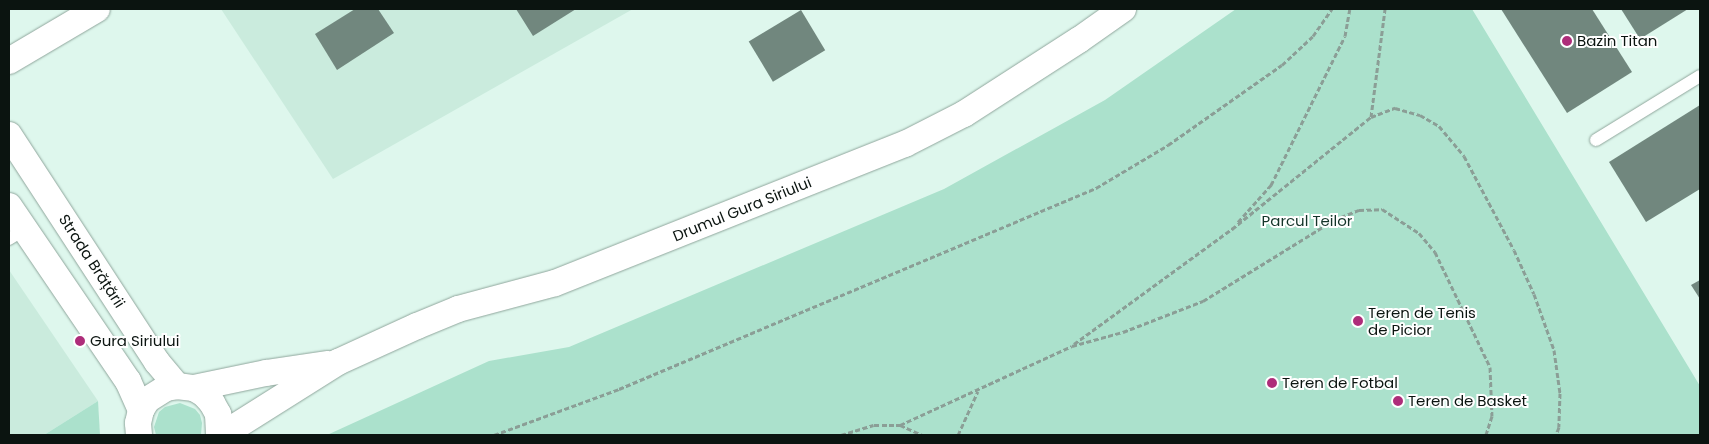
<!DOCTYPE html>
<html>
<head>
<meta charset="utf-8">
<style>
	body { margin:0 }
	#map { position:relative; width:1709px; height:444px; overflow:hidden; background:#def7ed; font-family:Poppins,sans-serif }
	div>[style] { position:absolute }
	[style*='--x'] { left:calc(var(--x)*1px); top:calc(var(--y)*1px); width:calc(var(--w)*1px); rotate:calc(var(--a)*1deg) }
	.built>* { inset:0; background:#caebdd }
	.green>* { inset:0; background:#abe1cc }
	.building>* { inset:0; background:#71877e; transform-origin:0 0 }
	.path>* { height:3px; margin-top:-1.5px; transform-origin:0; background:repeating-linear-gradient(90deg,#8b9e96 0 5px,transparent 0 7.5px) }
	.roads { filter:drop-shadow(0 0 1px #8fa69c) drop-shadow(0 0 1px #8fa69c) }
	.service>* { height:12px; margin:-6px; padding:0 6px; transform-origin:6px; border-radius:6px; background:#fff }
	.minor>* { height:26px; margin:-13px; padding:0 13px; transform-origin:13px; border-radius:13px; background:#fff }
	.dots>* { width:14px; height:14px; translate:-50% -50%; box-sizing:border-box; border:2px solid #fff; border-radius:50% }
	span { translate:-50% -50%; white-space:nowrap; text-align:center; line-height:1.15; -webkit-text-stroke:4px #fff; paint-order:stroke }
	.poi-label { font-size:15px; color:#0b1410 }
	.left { translate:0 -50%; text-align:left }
	.street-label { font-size:15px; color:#0b1410 }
	.park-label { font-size:15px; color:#143429 }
	.frame { position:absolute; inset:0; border:10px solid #0b1410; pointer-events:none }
</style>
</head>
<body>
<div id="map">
	<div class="built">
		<div style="clip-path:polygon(221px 9px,633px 9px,333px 179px)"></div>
		<div style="clip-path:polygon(9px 270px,98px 401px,44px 435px,9px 435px)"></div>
	</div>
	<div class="green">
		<div style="clip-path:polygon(1236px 9px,1472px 9px,1700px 386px,1700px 435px,327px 435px,489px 361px,569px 347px,944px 189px,1105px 100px)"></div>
		<div style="clip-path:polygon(98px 401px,100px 435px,44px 435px)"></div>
		<div style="clip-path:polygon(180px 403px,195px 409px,200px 415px,202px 423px,201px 435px,156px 435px,154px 427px,159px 412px,165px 407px)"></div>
	</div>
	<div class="building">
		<div style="clip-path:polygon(355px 9px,378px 9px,394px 33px,337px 70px,315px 34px)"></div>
		<div style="clip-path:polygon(516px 9px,576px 9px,533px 36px)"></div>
		<div style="clip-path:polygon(1501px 9px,1592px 9px,1632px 72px,1567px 113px)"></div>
		<div style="clip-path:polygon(1621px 9px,1688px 9px,1640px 39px)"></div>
		<div style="left:801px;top:10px;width:47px;height:61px;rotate:59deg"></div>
		<div style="clip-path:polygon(1700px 105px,1700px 189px,1646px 222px,1609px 162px)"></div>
		<div style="clip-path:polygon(1700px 280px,1700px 299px,1691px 285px)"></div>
	</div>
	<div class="path">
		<div style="--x:1371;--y:117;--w:109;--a:-82.6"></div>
		<div style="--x:1238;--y:222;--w:50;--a:-48.3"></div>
		<div style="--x:1271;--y:185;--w:166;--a:-63.6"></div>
		<div style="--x:1345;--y:36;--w:27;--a:-80"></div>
		<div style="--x:1232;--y:229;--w:179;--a:-38.9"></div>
		<div style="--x:1371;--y:117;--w:26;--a:-21"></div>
		<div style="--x:1395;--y:108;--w:26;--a:16"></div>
		<div style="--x:1420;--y:115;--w:22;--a:30"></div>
		<div style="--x:1439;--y:126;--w:39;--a:50"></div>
		<div style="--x:1464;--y:156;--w:106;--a:62"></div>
		<div style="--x:1514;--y:250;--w:48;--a:65.6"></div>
		<div style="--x:1534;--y:294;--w:59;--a:70.3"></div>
		<div style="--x:1554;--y:350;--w:43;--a:82.1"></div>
		<div style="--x:1560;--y:393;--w:34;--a:92"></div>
		<div style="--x:1559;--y:427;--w:9;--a:111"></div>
		<div style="--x:1074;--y:344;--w:197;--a:-36.1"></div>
		<div style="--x:900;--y:425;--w:189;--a:-24.7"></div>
		<div style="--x:1072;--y:346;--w:53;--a:-15.4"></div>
		<div style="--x:1123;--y:332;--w:86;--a:-21.2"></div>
		<div style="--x:1203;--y:301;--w:154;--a:-31.7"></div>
		<div style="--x:1334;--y:220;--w:27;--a:-22"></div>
		<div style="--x:1359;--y:210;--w:23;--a:-2"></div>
		<div style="--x:1382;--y:209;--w:44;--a:33"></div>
		<div style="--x:1419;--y:233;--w:25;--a:50"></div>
		<div style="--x:1435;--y:252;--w:127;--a:64.4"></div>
		<div style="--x:1490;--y:367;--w:49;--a:87.7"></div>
		<div style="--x:1492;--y:416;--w:20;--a:108"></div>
		<div style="--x:494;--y:435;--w:133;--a:-20.2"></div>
		<div style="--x:619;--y:389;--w:518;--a:-22.85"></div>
		<div style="--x:1096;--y:188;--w:84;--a:-30.8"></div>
		<div style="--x:1168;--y:145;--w:139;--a:-35.1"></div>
		<div style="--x:1282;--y:65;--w:42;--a:-43.1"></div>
		<div style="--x:1313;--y:36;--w:33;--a:-55"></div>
		<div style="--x:841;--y:435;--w:34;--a:-17"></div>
		<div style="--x:874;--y:425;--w:26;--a:0"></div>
		<div style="--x:900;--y:425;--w:24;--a:24"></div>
		<div style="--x:958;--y:435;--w:48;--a:-65.6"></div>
	</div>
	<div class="roads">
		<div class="service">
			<div style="--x:1596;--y:140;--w:122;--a:-31.6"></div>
			<div style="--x:9;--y:239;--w:19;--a:-32"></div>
		</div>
		<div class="minor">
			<div style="--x:9;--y:61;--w:102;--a:-30.6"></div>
			<div style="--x:9;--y:135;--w:271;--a:56.9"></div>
			<div style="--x:157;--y:362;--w:31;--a:50"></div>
			<div style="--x:9;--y:206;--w:212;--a:55.8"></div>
			<div style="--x:128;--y:381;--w:32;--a:66"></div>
			<div style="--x:194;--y:388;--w:74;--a:-11.8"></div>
			<div style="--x:266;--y:373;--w:63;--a:-8.3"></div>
			<div style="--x:139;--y:435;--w:12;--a:-95"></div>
			<div style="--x:138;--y:423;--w:13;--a:-77"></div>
			<div style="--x:141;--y:410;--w:12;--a:-59"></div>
			<div style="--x:147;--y:400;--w:22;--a:-32"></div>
			<div style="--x:166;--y:388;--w:11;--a:-10"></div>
			<div style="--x:177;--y:386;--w:17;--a:7"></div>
			<div style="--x:194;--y:388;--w:12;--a:31"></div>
			<div style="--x:204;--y:394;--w:12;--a:48"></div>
			<div style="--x:212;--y:403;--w:13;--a:61"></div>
			<div style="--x:218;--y:414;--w:21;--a:87"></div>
			<div style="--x:222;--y:435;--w:137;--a:-32.2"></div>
			<div style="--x:338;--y:362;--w:87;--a:-24.5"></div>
			<div style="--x:417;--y:326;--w:44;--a:-22.5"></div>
			<div style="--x:458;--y:309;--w:100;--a:-15"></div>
			<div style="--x:555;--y:283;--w:377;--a:-21.7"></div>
			<div style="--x:905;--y:144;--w:66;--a:-27"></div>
			<div style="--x:964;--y:114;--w:137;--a:-32.8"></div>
			<div style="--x:1079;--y:40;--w:54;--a:-35.2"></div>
		</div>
	</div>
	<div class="dots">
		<div style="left:1567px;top:41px;background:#ae2d7a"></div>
		<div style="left:1358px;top:321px;background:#ae2d7a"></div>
		<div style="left:80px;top:341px;background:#ae2d7a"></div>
		<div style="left:1272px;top:383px;background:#ae2d7a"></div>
		<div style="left:1398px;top:401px;background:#ae2d7a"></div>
	</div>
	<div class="poi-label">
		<span class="left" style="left:1577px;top:41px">Bazin Titan</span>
		<span class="left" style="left:1368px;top:321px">Teren de Tenis<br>de Picior</span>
		<span class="left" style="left:90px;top:341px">Gura Siriului</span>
		<span class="left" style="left:1282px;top:383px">Teren de Fotbal</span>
		<span class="left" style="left:1408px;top:401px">Teren de Basket</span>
	</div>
	<div class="street-label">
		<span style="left:742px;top:209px;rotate:-22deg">Drumul Gura Siriului</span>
		<span style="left:92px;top:261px;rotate:57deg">Strada Brățării</span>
	</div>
	<div class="park-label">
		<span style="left:1307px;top:221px">Parcul Teilor</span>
	</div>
	<div class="frame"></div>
</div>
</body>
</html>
